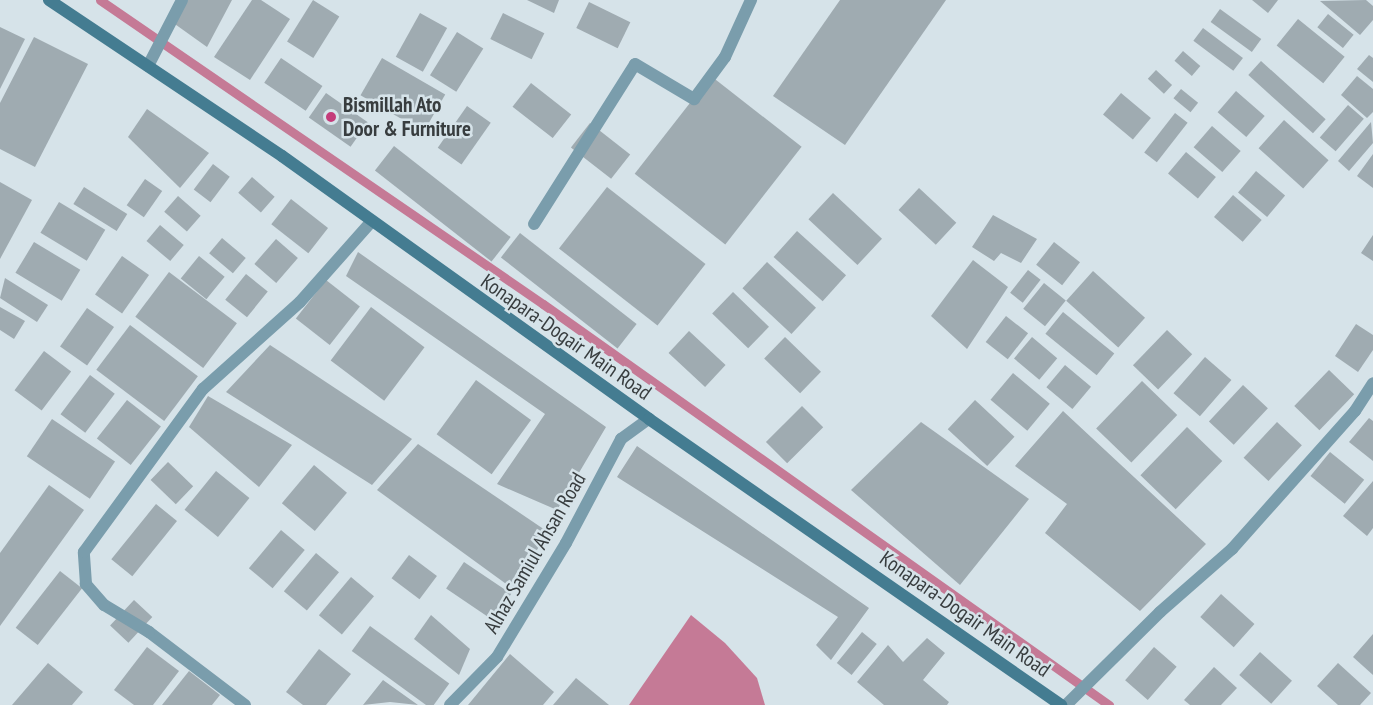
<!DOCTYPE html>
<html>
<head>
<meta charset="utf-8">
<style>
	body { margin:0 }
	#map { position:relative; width:1373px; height:705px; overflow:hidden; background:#d6e3e9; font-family:"PT Sans Narrow",sans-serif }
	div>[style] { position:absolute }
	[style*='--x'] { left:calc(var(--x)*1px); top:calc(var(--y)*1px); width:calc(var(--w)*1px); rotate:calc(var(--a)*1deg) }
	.water>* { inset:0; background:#c57a96 }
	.stream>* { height:9px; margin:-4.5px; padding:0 4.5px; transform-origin:4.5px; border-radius:4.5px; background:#c57a96 }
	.building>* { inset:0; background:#9fabb1; transform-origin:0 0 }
	.street>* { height:12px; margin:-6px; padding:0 6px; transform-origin:6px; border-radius:6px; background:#7a9dac }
	.secondary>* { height:12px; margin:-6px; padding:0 6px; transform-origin:6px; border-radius:6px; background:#447c91 }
	.dots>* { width:16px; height:16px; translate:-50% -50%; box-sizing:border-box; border:3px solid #d6e3e9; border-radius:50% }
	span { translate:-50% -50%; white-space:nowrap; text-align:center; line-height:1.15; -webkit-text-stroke:5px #d6e3e9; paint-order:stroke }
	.poi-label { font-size:21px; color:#383d3f; font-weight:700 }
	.left { translate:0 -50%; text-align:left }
	.street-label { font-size:21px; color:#383d3f }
</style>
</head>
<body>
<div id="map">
	<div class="water">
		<div style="clip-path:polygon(691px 615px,725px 643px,757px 678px,765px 705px,629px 705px)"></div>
	</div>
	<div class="stream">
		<div style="--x:100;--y:0;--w:537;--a:34.46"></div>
		<div style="--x:543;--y:304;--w:694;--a:35.32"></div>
	</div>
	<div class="building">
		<div style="clip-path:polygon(183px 0,232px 0,207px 47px,172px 22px)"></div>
		<div style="clip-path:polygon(252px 0,261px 0,290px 19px,250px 80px,214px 57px)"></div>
		<div style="left:313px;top:0;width:31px;height:49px;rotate:32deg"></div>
		<div style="clip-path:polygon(527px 0,559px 0,554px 13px)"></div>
		<div style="clip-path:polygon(840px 0,946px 0,845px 145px,773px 96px)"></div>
		<div style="clip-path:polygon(1252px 0,1278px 0,1268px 13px)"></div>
		<div style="clip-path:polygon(1366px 0,1373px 6px,1373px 20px,1360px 35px,1320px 1px)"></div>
		<div style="left:589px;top:2px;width:46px;height:29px;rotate:26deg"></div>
		<div style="left:1220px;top:9px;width:51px;height:16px;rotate:36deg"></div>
		<div style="left:420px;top:13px;width:31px;height:50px;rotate:29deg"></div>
		<div style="left:503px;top:13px;width:46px;height:29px;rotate:26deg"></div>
		<div style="left:1328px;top:14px;width:33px;height:17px;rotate:39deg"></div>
		<div style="left:1298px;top:19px;width:60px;height:34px;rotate:39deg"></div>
		<div style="clip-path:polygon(0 27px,25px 39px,0 89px)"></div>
		<div style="left:1203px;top:28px;width:50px;height:16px;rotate:37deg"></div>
		<div style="left:457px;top:32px;width:31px;height:51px;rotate:32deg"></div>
		<div style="clip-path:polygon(34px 37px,88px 64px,35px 167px,0 149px,0 103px)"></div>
		<div style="left:1183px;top:51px;width:23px;height:13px;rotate:41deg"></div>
		<div style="clip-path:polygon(1369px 55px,1373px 58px,1373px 82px,1357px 69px)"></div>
		<div style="left:281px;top:58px;width:50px;height:30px;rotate:34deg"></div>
		<div style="left:382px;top:58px;width:73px;height:43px;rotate:30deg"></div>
		<div style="left:1261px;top:61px;width:87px;height:19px;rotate:42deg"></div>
		<div style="left:1156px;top:70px;width:22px;height:12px;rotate:43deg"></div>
		<div style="left:711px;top:76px;width:115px;height:124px;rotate:38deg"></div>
		<div style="clip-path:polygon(1357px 76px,1373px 89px,1373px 112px,1367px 118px,1341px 95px)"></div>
		<div style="left:531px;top:83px;width:51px;height:30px;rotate:38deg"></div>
		<div style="left:1181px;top:89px;width:22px;height:12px;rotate:39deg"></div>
		<div style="left:1236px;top:91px;width:38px;height:28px;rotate:41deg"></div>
		<div style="left:326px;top:93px;width:51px;height:30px;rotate:35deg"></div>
		<div style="left:1121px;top:93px;width:39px;height:28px;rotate:40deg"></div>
		<div style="left:1348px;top:105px;width:21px;height:43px;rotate:41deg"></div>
		<div style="left:467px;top:106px;width:29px;height:51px;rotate:35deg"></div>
		<div style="clip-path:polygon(147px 109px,209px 153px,180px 188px,128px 137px)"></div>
		<div style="left:1175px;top:113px;width:16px;height:50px;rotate:38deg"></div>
		<div style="left:1284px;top:120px;width:60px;height:38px;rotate:42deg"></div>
		<div style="clip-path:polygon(1371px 122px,1373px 143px,1349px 171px,1338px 161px)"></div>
		<div style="left:590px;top:123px;width:51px;height:31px;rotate:38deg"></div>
		<div style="left:1212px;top:126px;width:38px;height:28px;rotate:41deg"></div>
		<div style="left:394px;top:146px;width:148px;height:31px;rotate:38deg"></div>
		<div style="left:1186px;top:152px;width:39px;height:28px;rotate:40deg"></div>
		<div style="clip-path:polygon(1373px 154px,1373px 188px,1357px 176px)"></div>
		<div style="left:213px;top:164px;width:21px;height:32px;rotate:37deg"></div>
		<div style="left:1256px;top:171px;width:38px;height:28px;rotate:40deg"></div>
		<div style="left:252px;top:177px;width:30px;height:21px;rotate:41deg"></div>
		<div style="left:145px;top:179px;width:21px;height:32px;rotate:35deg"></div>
		<div style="clip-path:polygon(0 182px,32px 200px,0 259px)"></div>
		<div style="left:84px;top:187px;width:51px;height:20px;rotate:32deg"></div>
		<div style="left:607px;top:187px;width:125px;height:78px;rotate:38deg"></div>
		<div style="left:919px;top:188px;width:51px;height:30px;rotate:43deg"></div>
		<div style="left:833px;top:193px;width:67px;height:36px;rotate:43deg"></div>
		<div style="left:1233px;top:195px;width:38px;height:29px;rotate:41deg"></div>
		<div style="left:178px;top:196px;width:30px;height:21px;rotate:41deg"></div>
		<div style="left:291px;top:199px;width:47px;height:32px;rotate:38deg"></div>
		<div style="left:59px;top:202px;width:54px;height:36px;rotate:31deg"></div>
		<div style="clip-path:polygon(993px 215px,1037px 239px,1021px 263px,1001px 253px,994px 261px,972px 247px)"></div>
		<div style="left:160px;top:225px;width:31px;height:21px;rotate:40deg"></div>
		<div style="left:797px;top:231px;width:66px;height:35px;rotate:42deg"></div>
		<div style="left:520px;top:233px;width:148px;height:31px;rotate:38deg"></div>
		<div style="clip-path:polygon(1373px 235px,1373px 261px,1361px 253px)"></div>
		<div style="left:222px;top:238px;width:31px;height:20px;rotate:40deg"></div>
		<div style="left:276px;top:239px;width:29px;height:33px;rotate:41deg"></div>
		<div style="left:34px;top:242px;width:54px;height:36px;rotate:31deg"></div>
		<div style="left:1054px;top:242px;width:33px;height:29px;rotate:38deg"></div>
		<div style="clip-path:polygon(358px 252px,606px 427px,557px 510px,497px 484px,545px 414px,346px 276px)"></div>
		<div style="left:122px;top:256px;width:33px;height:47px;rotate:35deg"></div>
		<div style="left:199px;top:256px;width:33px;height:29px;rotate:39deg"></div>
		<div style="clip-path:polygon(973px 260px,1008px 287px,967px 349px,931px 316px)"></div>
		<div style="left:767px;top:262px;width:67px;height:36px;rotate:43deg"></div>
		<div style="left:1028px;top:270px;width:16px;height:29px;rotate:38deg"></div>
		<div style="left:1093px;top:271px;width:70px;height:40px;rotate:42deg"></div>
		<div style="left:169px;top:272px;width:85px;height:56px;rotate:37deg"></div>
		<div style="left:246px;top:274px;width:28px;height:33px;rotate:39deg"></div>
		<div style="clip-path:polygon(5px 278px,48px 305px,37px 322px,0 298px)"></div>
		<div style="left:326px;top:280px;width:43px;height:49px;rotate:38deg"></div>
		<div style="left:1044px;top:283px;width:28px;height:33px;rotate:39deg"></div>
		<div style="left:733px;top:292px;width:50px;height:30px;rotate:44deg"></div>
		<div style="clip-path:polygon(0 307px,25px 321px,14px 339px,0 330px)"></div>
		<div style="left:371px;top:307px;width:67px;height:67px;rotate:37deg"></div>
		<div style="left:87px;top:308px;width:33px;height:47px;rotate:35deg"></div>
		<div style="left:1063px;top:312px;width:66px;height:28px;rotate:39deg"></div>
		<div style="left:1006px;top:316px;width:28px;height:33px;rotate:38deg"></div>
		<div style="clip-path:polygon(1356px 324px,1373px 335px,1373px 350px,1358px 372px,1335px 356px)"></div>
		<div style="left:130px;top:325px;width:85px;height:56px;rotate:37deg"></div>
		<div style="left:1167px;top:330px;width:35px;height:49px;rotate:44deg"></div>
		<div style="left:689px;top:331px;width:50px;height:30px;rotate:43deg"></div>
		<div style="left:785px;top:337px;width:50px;height:30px;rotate:44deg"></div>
		<div style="left:1032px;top:337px;width:33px;height:28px;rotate:40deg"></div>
		<div style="clip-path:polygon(270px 345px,412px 439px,372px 485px,226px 392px)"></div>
		<div style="left:44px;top:351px;width:34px;height:49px;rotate:37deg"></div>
		<div style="left:1205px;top:357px;width:35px;height:48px;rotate:41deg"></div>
		<div style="left:1065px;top:365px;width:34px;height:29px;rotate:40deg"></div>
		<div style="left:1329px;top:370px;width:35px;height:50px;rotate:44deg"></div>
		<div style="left:1013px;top:373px;width:48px;height:35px;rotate:40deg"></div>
		<div style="left:90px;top:375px;width:31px;height:49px;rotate:37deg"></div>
		<div style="left:476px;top:380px;width:68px;height:67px;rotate:36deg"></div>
		<div style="left:1142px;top:381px;width:49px;height:66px;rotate:44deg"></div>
		<div style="left:1243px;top:385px;width:34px;height:50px;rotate:43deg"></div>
		<div style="clip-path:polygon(208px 396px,292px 445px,259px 487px,189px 427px)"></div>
		<div style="left:127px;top:400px;width:43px;height:49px;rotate:38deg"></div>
		<div style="left:975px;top:400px;width:54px;height:40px;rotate:43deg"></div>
		<div style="left:802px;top:406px;width:30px;height:51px;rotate:45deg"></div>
		<div style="clip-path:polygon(1063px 411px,1206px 544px,1140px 611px,1045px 533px,1067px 504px,1015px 466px)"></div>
		<div style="clip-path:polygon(1369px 418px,1373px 421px,1373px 461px,1349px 442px)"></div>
		<div style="left:52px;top:419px;width:76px;height:45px;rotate:34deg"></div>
		<div style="clip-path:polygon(921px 422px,1029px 499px,960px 585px,851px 490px)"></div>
		<div style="left:1277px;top:422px;width:34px;height:49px;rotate:43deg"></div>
		<div style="left:1187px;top:427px;width:49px;height:67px;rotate:44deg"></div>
		<div style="clip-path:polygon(418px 444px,548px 532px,513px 589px,377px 490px)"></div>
		<div style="clip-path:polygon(637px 446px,869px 608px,831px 660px,816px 645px,838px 617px,617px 477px)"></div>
		<div style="left:1330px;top:452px;width:44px;height:31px;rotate:39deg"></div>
		<div style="left:168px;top:462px;width:35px;height:25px;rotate:44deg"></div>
		<div style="left:314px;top:465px;width:43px;height:50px;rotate:40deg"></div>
		<div style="left:216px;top:471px;width:43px;height:50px;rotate:39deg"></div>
		<div style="clip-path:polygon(1373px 481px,1373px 528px,1367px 536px,1343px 516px)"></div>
		<div style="clip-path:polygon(49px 485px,84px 510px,0 626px,0 553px)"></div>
		<div style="left:156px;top:504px;width:27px;height:71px;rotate:39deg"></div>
		<div style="left:281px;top:530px;width:31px;height:50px;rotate:40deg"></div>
		<div style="left:316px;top:553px;width:30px;height:50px;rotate:40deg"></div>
		<div style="left:409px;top:555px;width:35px;height:29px;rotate:37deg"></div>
		<div style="left:464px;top:562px;width:57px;height:32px;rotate:34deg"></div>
		<div style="left:60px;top:571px;width:28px;height:72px;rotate:38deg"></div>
		<div style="left:351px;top:577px;width:30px;height:50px;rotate:40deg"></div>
		<div style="left:1221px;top:594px;width:45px;height:31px;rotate:42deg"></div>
		<div style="left:134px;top:600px;width:25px;height:35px;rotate:43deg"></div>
		<div style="clip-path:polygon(431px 615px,470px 649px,459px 675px,414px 639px)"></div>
		<div style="left:370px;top:626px;width:98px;height:31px;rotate:36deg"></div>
		<div style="left:862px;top:632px;width:19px;height:40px;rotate:39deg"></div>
		<div style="clip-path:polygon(1373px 634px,1373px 675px,1353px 657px)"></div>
		<div style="clip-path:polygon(927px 638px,945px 653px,923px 680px,949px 702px,947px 705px,884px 705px,857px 682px,888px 645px,903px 662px)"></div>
		<div style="clip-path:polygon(147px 647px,179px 671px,153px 705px,134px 705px,114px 690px)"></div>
		<div style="left:1154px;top:647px;width:30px;height:44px;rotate:41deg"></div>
		<div style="clip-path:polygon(319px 649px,351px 674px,326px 705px,303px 705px,286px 692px)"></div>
		<div style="left:1260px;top:652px;width:43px;height:31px;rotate:42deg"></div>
		<div style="clip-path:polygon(510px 654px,554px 692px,543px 705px,468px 705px)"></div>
		<div style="clip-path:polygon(48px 663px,83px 692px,72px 705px,12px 705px)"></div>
		<div style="clip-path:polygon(1338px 663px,1371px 693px,1360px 705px,1338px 705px,1317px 686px)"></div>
		<div style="clip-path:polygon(1214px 667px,1237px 688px,1221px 705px,1190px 705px,1184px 700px)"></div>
		<div style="clip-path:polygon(189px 671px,220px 695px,212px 705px,162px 705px)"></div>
		<div style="clip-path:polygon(576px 678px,609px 705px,553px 705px)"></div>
		<div style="clip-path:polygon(383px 680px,418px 705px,390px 702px,363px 705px)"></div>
	</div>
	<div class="street">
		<div style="--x:148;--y:66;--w:74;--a:-62.7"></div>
		<div style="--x:534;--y:224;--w:189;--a:-57.7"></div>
		<div style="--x:635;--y:64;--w:69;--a:30.7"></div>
		<div style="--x:694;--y:99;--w:52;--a:-53.6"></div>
		<div style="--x:725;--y:57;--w:63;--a:-65.5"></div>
		<div style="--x:245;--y:705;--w:121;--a:-142.8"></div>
		<div style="--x:149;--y:632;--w:52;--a:-149"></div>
		<div style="--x:104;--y:605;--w:28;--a:-131"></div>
		<div style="--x:86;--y:584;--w:32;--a:-94"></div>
		<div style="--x:84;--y:552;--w:202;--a:-53.9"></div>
		<div style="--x:203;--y:389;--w:130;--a:-41.9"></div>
		<div style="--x:300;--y:302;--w:107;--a:-48.4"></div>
		<div style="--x:450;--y:705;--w:67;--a:-45.6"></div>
		<div style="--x:497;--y:657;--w:133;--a:-58.8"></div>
		<div style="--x:566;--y:543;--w:118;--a:-62.1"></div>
		<div style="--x:621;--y:439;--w:34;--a:-36"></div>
		<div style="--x:1066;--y:705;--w:132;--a:-44.7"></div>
		<div style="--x:1160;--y:612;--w:96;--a:-41.2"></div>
		<div style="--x:1232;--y:549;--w:185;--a:-48.3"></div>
		<div style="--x:1355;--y:411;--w:33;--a:-57"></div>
	</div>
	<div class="secondary">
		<div style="--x:49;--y:0;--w:280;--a:33.8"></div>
		<div style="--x:282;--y:156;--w:452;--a:35.6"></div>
		<div style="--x:649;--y:419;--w:502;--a:34.77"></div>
	</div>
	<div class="dots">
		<div style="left:331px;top:117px;background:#c43c7a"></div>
	</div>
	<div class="poi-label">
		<span class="left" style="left:343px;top:117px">Bismillah Ato<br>Door &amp; Furniture</span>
	</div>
	<div class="street-label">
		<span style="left:566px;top:337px;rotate:35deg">Konapara-Dogair Main Road</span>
		<span style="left:535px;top:553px;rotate:-60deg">Alhaz Samiul Ahsan Road</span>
		<span style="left:965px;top:614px;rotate:35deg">Konapara-Dogair Main Road</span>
	</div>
</div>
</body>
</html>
